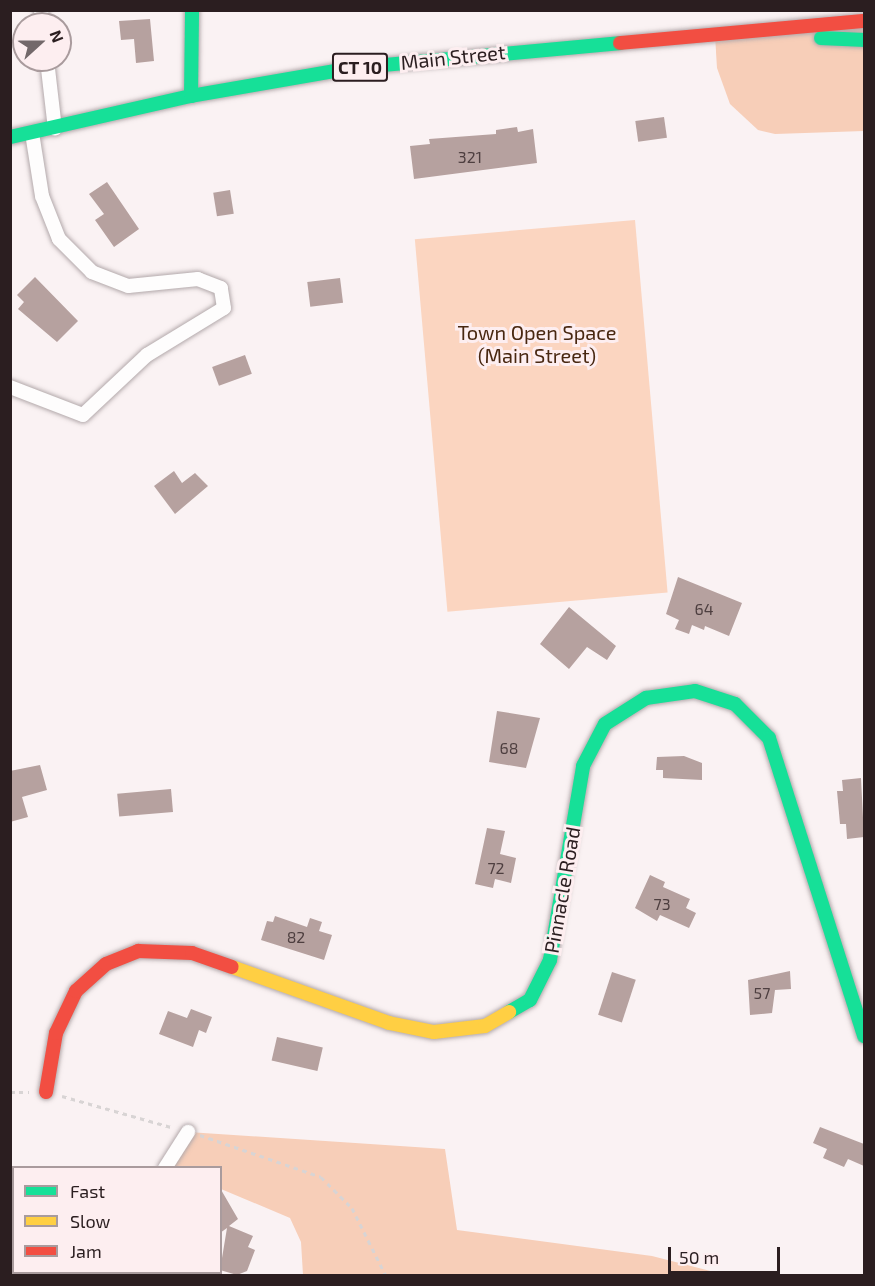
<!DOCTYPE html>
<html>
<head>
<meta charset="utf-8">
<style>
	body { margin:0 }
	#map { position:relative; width:875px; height:1286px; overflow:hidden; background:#faf2f3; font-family:"Exo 2",sans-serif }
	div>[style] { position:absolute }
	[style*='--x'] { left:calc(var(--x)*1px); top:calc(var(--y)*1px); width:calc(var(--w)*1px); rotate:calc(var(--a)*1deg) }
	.green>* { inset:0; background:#fbd5c0; transform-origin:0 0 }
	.forest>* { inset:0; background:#f7ceb8 }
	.building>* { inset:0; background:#b6a19f; transform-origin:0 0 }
	.path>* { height:3px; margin-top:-1.5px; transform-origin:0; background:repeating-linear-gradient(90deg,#d8d4d4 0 4.5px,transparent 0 9px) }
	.roads { filter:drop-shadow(0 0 2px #b3a9ab) drop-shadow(0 0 2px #b3a9ab) }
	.street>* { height:14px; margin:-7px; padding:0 7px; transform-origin:7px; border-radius:7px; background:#fefdfd }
	.fast>* { height:14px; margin:-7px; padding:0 7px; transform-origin:7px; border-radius:7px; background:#16e098 }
	.slow>* { height:14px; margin:-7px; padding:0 7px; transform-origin:7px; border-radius:7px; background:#ffcf43 }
	.jam>* { height:14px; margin:-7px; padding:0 7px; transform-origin:7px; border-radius:7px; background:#f24e42 }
	span { translate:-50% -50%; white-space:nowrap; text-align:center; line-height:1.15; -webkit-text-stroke:6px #fdeef0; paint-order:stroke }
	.number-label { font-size:16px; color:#4e3f40 }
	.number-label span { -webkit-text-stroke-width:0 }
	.shield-label span { padding:2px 4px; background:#fdeef0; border:2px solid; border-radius:4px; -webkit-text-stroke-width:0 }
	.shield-label { font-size:18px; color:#2b1e20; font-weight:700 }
	.street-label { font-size:20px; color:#2b1e20 }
	.park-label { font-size:20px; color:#482710 }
	.frame { position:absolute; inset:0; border:12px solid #2b1e20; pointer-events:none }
	.legend { position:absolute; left:12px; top:1166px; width:210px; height:108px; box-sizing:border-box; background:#fdeef0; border:2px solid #a99b9d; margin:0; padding:8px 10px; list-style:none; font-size:18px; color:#2b1e20 }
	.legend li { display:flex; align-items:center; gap:12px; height:30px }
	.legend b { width:30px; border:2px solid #a99b9d }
	.north { position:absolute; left:12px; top:12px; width:60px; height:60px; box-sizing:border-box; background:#fdeef0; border:2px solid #a99b9d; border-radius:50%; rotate:69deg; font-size:16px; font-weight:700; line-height:24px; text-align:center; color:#2b1e20 }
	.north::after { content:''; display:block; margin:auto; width:21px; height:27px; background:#73686a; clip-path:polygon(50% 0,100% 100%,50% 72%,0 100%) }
	.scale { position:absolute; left:668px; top:1247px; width:112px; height:27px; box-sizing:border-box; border:3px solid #2b1e20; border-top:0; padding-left:8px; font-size:18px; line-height:21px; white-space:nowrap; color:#2b1e20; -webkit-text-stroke:4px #fdeef0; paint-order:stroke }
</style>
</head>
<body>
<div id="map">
	<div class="green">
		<div style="left:635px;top:220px;width:374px;height:221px;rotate:85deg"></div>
	</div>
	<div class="forest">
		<div style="clip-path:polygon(864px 21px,864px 131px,775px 134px,758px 130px,730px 104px,717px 68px,715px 35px)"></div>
		<div style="clip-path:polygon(188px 1132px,445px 1149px,457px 1230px,652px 1256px,726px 1275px,303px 1275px,301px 1242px,290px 1218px,221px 1189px,220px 1168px,170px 1168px)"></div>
	</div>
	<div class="building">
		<div style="clip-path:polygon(150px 19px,154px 61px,136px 63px,134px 39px,121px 40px,119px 21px)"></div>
		<div style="left:664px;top:117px;width:21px;height:29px;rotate:82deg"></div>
		<div style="clip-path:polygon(517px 127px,518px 132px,533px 129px,537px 163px,414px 179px,410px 146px,430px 144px,429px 139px,496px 134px,496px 130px)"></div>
		<div style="clip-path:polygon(107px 182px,139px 229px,114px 247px,95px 220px,104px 214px,89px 194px)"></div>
		<div style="left:230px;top:190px;width:24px;height:17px;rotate:81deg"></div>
		<div style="clip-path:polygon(35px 277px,78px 321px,57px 342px,18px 309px,24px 302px,17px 295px)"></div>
		<div style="left:340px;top:278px;width:25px;height:33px;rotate:83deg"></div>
		<div style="left:245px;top:355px;width:20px;height:35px;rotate:70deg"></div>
		<div style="clip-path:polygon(174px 471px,182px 483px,195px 473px,208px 486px,175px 514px,154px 486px)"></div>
		<div style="clip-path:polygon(678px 577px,742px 603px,729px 636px,705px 626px,704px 630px,692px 625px,689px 634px,675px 629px,679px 620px,666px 614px)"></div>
		<div style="clip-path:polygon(569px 607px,616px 646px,607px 660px,587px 647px,569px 669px,540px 644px)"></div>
		<div style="clip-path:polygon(497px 711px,540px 718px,526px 768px,489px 762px)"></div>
		<div style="clip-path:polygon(684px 756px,702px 763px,702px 780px,663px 778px,663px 770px,656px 770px,657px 757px)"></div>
		<div style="clip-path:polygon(40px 765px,47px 790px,22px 797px,28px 817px,10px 822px,10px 771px)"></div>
		<div style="clip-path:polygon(861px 778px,864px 837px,847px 839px,846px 824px,840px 824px,837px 791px,843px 791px,842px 780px)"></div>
		<div style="left:171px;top:789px;width:23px;height:54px;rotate:85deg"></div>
		<div style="clip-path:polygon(487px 828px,505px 831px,500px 854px,516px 858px,511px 883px,495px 879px,493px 888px,475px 884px)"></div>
		<div style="clip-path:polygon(650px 875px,665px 882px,663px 887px,690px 899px,686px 908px,696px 913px,689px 928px,660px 915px,657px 921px,635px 908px)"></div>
		<div style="clip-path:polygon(275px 916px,307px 927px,310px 918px,322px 922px,319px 931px,332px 935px,324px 960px,261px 940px,267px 921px,273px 922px)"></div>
		<div style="clip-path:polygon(790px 971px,791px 989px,775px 990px,772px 1013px,750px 1015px,748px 980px)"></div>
		<div style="left:612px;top:972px;width:25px;height:45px;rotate:18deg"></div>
		<div style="clip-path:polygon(191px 1009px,212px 1017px,206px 1033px,199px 1030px,193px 1047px,159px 1034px,168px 1011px,187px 1018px)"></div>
		<div style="left:277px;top:1037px;width:47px;height:24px;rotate:13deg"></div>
		<div style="clip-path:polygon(820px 1127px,864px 1144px,864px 1166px,848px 1159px,844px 1167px,823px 1158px,827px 1149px,813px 1143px)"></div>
		<div style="clip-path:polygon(220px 1188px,238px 1219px,229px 1226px,253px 1236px,248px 1247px,255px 1250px,247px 1271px,237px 1275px,220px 1270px,227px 1228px,220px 1233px)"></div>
	</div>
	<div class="path">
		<div style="--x:10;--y:1092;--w:19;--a:0"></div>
		<div style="--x:62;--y:1096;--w:116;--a:15.9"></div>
		<div style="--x:200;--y:1135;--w:128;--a:19.1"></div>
		<div style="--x:321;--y:1177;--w:44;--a:45"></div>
		<div style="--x:352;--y:1208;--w:76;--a:63.4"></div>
	</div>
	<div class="roads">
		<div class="street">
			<div style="--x:41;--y:10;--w:14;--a:82"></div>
			<div style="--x:47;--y:60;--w:69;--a:83.4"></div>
			<div style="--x:10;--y:387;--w:78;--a:21"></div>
			<div style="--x:83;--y:415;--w:88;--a:-43.2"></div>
			<div style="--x:147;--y:355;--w:90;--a:-31.4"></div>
			<div style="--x:224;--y:308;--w:20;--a:-99"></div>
			<div style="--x:221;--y:288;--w:25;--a:-159"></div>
			<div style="--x:198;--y:279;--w:70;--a:174.3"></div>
			<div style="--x:128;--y:286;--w:39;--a:-159"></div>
			<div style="--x:92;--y:272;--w:47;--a:-135"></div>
			<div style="--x:59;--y:239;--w:46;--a:-111.6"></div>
			<div style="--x:42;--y:196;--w:64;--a:-99"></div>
			<div style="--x:165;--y:1168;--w:43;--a:-57.4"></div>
			<div style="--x:44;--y:1276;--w:5;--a:-53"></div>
		</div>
		<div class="fast">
			<div style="--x:821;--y:38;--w:43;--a:2.7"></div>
			<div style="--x:191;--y:96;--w:86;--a:-89.3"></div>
			<div style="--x:10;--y:137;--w:186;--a:-12.8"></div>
			<div style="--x:191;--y:96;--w:163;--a:-9.9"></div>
			<div style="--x:352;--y:68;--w:269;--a:-5.3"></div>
			<div style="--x:509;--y:1012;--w:24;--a:-30"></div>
			<div style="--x:530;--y:1000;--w:45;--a:-63.4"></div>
			<div style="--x:550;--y:960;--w:197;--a:-80.3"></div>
			<div style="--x:583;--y:766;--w:47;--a:-62.4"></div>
			<div style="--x:605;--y:724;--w:49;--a:-32.4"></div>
			<div style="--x:646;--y:698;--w:49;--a:-8.1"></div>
			<div style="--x:695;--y:691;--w:42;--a:18"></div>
			<div style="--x:735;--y:704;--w:48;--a:45"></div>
			<div style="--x:769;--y:738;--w:313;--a:72.3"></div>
		</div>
		<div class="slow">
			<div style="--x:232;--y:967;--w:167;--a:19.6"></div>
			<div style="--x:389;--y:1023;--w:46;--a:11.3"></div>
			<div style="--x:434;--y:1032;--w:51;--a:-6.7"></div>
			<div style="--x:485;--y:1026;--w:28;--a:-30"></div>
		</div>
		<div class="jam">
			<div style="--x:620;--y:43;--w:245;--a:-5.2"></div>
			<div style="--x:46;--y:1092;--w:60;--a:-80.4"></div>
			<div style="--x:56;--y:1033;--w:47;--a:-64.5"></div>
			<div style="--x:76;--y:991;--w:40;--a:-42"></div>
			<div style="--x:106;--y:964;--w:35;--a:-22"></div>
			<div style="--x:138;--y:951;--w:54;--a:2.1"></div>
			<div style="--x:192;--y:953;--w:42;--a:19.3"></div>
		</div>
	</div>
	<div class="number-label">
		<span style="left:470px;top:157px">321</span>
		<span style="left:704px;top:609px">64</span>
		<span style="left:509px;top:748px">68</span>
		<span style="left:496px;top:868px">72</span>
		<span style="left:662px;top:904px">73</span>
		<span style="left:296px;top:937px">82</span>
		<span style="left:762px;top:993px">57</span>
	</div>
	<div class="shield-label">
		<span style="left:360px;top:67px">CT 10</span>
	</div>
	<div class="street-label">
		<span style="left:453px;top:57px;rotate:-6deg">Main Street</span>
		<span style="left:562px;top:890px;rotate:-80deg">Pinnacle Road</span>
	</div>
	<div class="park-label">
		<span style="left:537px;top:344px">Town Open Space<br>(Main Street)</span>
	</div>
	<div class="frame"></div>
	<ul class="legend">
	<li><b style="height:8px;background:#16e098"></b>Fast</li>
	<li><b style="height:8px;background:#ffcf43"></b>Slow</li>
	<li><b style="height:8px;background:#f24e42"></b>Jam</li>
	</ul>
	<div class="north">N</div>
	<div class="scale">50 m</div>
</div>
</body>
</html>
